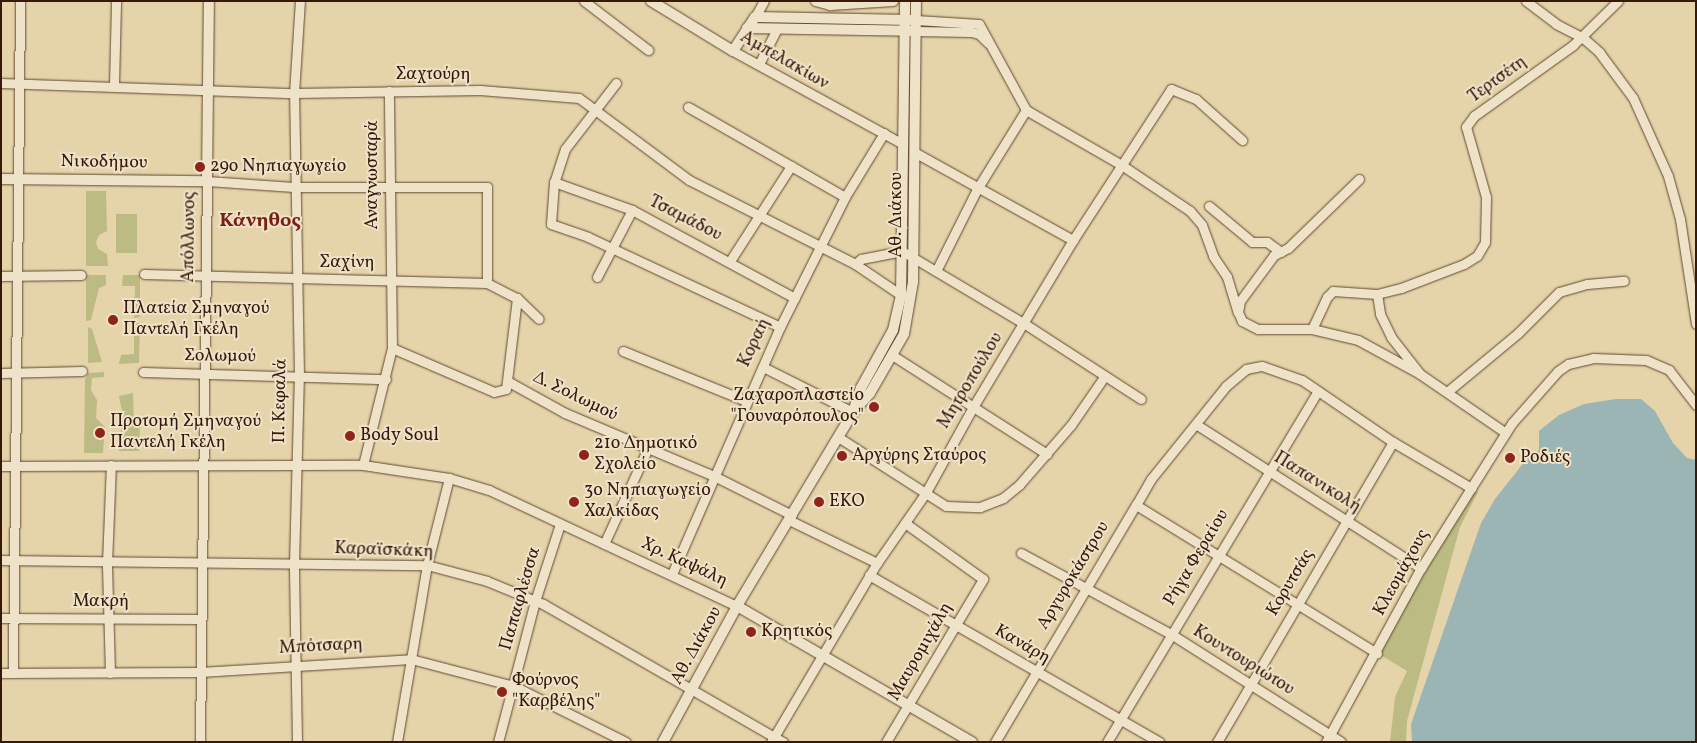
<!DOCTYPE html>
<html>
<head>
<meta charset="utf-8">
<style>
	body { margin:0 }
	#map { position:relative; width:1697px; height:743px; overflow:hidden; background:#e5d4aa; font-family:Vollkorn,serif }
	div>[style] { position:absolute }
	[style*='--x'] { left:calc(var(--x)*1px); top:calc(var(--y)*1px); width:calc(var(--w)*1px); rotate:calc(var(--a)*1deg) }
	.green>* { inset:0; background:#bcbb83; transform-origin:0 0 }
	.water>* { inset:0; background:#9bb5b4 }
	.roads { filter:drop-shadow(0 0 1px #624731) drop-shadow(0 0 1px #624731) }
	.minor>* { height:9px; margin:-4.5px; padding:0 4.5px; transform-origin:4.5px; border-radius:4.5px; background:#eee3c8 }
	.tertiary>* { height:10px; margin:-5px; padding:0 5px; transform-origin:5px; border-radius:5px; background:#eee3c8 }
	.dots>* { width:14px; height:14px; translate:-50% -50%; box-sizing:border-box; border:2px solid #eee3c8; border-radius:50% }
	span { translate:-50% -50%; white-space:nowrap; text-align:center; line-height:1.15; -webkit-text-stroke:4px #eee3c8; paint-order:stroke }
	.street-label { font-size:18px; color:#371809 }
	.poi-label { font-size:18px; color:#371809 }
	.left { translate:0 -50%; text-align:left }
	.right { translate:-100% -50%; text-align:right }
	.quarter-label { font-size:20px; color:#7a1f14; font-weight:700 }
	.frame { position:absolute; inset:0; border:2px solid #371809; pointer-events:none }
</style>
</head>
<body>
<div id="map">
	<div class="green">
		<div style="clip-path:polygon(86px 191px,106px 191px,107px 231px,99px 235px,96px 242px,98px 249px,107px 254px,108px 266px,86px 266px)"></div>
		<div style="left:116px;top:214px;width:21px;height:39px"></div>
		<div style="clip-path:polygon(86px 275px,106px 275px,106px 285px,99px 288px,91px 320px,86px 321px)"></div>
		<div style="clip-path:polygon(123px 275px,140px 275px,140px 317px,134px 318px,135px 286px,122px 286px)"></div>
		<div style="clip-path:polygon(134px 323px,140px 323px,139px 363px,119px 364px,121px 355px,134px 354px)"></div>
		<div style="clip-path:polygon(88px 327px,92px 329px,102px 362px,88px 363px)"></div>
		<div style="clip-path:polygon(104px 372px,104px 377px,92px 378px,91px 390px,97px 400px,96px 418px,105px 427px,103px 453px,84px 453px,85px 379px,88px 373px)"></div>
		<div style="clip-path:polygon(133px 393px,134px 427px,140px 427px,139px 451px,119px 451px,121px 429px,130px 427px,119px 425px,122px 411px,119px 396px)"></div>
		<div style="clip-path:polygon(1471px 488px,1478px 492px,1460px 527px,1407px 721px,1406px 742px,1390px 742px,1395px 697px,1407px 671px,1377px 653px)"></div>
	</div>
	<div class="water">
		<div style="clip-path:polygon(1616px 399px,1641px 399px,1655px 411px,1673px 443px,1687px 458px,1696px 460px,1696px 742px,1412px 742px,1411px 724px,1481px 523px,1495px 499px,1525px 461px,1539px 450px,1539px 431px,1559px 415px,1584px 404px)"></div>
	</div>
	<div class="roads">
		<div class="minor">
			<div style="--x:584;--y:1;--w:81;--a:37.4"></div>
			<div style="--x:815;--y:1;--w:16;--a:15"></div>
			<div style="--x:830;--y:5;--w:63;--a:-3.6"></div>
			<div style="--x:1526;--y:1;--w:38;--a:37"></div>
			<div style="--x:1556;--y:24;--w:29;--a:27"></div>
			<div style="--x:1582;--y:37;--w:23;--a:41"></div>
			<div style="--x:1599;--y:52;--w:57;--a:53.5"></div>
			<div style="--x:1633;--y:98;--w:85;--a:65.8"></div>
			<div style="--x:1668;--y:176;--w:45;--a:74.4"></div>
			<div style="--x:1680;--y:219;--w:106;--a:81.3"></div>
			<div style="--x:755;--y:17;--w:18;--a:-61"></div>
			<div style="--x:916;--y:20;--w:63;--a:3.6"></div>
			<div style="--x:979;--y:24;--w:98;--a:61.3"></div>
			<div style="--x:1026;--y:110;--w:108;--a:29.9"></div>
			<div style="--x:1120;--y:164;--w:84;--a:33.9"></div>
			<div style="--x:1190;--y:211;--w:18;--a:49"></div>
			<div style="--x:1202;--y:225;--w:33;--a:70"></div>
			<div style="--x:1213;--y:256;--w:25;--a:56"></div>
			<div style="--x:1227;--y:277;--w:37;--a:73"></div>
			<div style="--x:916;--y:31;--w:55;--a:1"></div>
			<div style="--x:971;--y:32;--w:8;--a:14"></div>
			<div style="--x:979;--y:34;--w:13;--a:45"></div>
			<div style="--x:733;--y:51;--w:194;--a:28.7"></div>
			<div style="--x:759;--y:64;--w:39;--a:-63"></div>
			<div style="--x:1;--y:83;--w:293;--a:2"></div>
			<div style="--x:294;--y:93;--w:186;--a:-0.9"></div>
			<div style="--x:480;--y:90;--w:99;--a:4.6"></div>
			<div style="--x:579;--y:98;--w:137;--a:36.7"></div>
			<div style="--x:689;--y:180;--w:186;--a:26.8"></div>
			<div style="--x:855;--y:264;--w:55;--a:34"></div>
			<div style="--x:616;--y:83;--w:83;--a:127.7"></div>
			<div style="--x:565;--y:149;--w:35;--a:108"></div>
			<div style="--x:554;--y:182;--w:42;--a:94.1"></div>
			<div style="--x:551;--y:224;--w:39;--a:19"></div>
			<div style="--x:588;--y:237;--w:212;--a:25.1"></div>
			<div style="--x:114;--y:85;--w:84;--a:-88.6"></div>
			<div style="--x:688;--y:107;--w:119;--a:29.8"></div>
			<div style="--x:914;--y:152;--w:182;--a:29"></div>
			<div style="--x:1359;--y:179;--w:99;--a:135.8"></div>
			<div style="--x:1288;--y:248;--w:16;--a:153"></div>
			<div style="--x:1274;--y:255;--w:57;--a:126.5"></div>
			<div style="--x:1240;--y:301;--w:11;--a:100"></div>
			<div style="--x:1238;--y:312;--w:10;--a:66"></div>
			<div style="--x:1242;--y:321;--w:18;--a:27"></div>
			<div style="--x:1258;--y:329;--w:54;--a:0"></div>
			<div style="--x:1312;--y:329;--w:47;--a:13.4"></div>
			<div style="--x:1358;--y:340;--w:71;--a:28.7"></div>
			<div style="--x:554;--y:182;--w:83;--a:19.7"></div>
			<div style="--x:632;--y:210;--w:185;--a:28.4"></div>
			<div style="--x:1209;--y:206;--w:56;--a:39.9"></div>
			<div style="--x:1252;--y:242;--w:15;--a:0"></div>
			<div style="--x:1267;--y:242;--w:17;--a:36"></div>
			<div style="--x:730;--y:261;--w:113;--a:-57.3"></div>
			<div style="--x:791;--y:166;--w:62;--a:29.9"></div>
			<div style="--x:855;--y:264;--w:8;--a:-40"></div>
			<div style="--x:861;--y:259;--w:42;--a:-11"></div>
			<div style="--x:902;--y:251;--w:143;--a:30.7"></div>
			<div style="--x:1025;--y:324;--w:138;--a:32.9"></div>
			<div style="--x:936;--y:271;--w:92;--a:-63.4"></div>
			<div style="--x:977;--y:189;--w:93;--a:-58.2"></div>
			<div style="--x:144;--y:274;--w:343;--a:1.5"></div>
			<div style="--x:487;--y:283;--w:34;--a:27"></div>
			<div style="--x:517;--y:298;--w:30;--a:44"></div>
			<div style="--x:1;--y:276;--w:80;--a:-0.7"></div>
			<div style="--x:597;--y:277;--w:76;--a:-62.4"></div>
			<div style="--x:1377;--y:294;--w:20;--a:81"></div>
			<div style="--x:1380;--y:314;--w:25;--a:64"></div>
			<div style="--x:1391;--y:337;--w:47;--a:51.9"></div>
			<div style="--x:1420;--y:374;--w:104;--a:34.5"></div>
			<div style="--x:1312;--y:329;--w:35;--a:-65"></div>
			<div style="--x:1327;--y:297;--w:8;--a:-45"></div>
			<div style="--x:1333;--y:291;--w:44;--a:3.9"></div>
			<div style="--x:1377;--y:294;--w:25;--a:-14"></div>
			<div style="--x:1401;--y:288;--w:67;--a:-20.9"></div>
			<div style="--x:1464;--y:264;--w:15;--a:-32"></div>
			<div style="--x:1477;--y:256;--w:16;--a:-60"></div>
			<div style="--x:1485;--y:242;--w:45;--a:-88.7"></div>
			<div style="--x:1486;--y:197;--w:73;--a:-105.9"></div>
			<div style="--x:1466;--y:127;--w:14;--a:-54"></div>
			<div style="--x:1474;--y:116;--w:122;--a:-35.6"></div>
			<div style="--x:1573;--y:45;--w:63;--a:-44.4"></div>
			<div style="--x:392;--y:348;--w:111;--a:23.3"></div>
			<div style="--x:494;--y:392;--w:12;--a:-14"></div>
			<div style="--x:506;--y:389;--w:92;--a:-83.1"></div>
			<div style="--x:623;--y:351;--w:133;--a:22.1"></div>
			<div style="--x:892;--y:355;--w:184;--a:32.6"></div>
			<div style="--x:763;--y:367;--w:101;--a:26.6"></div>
			<div style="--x:143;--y:372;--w:243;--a:1.7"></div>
			<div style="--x:1;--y:373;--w:81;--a:-1.4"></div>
			<div style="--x:509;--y:382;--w:64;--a:29"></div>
			<div style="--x:565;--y:413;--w:162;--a:22.9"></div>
			<div style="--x:714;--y:476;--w:87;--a:26.6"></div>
			<div style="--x:1447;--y:392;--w:92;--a:-39.7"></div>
			<div style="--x:1518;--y:333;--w:58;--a:-45"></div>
			<div style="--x:1559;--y:292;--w:29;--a:-16"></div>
			<div style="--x:1587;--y:284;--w:37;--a:-5"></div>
			<div style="--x:1197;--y:425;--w:266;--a:32.6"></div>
			<div style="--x:838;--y:437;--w:128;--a:32.6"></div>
			<div style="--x:946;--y:506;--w:34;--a:2"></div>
			<div style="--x:980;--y:507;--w:25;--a:-21"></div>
			<div style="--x:1003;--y:498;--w:21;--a:-39"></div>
			<div style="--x:1019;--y:485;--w:79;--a:-49.1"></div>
			<div style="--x:1071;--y:425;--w:58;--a:-55.5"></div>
			<div style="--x:363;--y:465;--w:121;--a:-76.1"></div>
			<div style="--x:392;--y:348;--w:257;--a:-90.7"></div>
			<div style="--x:1;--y:466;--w:362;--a:-0.2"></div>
			<div style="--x:363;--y:465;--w:87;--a:8.6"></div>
			<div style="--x:449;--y:478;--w:42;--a:16.7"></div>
			<div style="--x:489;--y:490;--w:274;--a:25.1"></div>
			<div style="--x:1136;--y:505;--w:30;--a:-60"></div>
			<div style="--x:1151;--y:479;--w:119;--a:-51.1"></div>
			<div style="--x:1226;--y:386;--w:26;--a:-40"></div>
			<div style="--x:1246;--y:369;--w:16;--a:-11"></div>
			<div style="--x:1262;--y:366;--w:42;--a:19.3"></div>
			<div style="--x:1302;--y:380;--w:110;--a:34.3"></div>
			<div style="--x:1393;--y:442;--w:91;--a:30.5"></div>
			<div style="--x:789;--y:520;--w:98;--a:26"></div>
			<div style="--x:604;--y:544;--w:106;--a:-65.4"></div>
			<div style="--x:1021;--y:553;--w:170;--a:28.4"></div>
			<div style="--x:1171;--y:634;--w:201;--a:32.4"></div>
			<div style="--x:1;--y:560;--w:426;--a:0.7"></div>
			<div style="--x:427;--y:565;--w:62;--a:14.9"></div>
			<div style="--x:487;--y:581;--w:61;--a:22.3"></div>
			<div style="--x:543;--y:604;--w:277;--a:29.9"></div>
			<div style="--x:672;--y:574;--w:270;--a:-66.4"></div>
			<div style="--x:780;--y:327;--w:145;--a:-63.4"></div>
			<div style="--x:845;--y:197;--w:75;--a:-58.6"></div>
			<div style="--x:869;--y:575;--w:335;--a:29.9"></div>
			<div style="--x:1;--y:618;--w:200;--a:0.3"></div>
			<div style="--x:1;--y:673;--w:199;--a:-0.3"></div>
			<div style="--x:200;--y:672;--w:211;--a:-3.5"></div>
			<div style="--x:411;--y:659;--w:106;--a:14.7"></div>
			<div style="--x:514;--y:686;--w:125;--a:26.6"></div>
			<div style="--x:13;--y:673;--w:672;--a:-89.4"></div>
			<div style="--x:110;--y:673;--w:110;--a:-91.6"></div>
			<div style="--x:107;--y:563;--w:98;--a:-87.7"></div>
			<div style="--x:200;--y:742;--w:561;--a:-89.29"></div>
			<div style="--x:207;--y:181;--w:87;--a:3.9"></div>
			<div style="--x:294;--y:187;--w:193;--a:0"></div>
			<div style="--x:487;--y:187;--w:96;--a:90"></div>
			<div style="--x:297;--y:742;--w:178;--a:-91"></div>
			<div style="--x:294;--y:564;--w:189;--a:-88.5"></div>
			<div style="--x:299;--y:375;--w:282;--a:-91"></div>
			<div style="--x:294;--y:93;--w:92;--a:-86.3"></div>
			<div style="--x:397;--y:742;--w:180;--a:-80.4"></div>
			<div style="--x:427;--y:565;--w:90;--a:-75.8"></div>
			<div style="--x:498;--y:742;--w:146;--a:-75.3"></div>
			<div style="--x:535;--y:601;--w:81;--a:-72"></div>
			<div style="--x:771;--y:742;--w:208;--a:-59.4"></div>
			<div style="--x:877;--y:563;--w:84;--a:-55.2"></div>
			<div style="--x:925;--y:494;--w:99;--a:-61.1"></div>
			<div style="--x:973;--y:407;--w:195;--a:-59.1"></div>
			<div style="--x:1073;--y:240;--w:180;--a:-57"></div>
			<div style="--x:1171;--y:89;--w:27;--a:22"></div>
			<div style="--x:1196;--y:99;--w:62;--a:41.7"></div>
			<div style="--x:886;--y:742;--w:190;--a:-59.2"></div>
			<div style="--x:983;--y:579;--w:96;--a:-144.3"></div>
			<div style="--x:995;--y:742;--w:276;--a:-59.3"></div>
			<div style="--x:1136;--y:505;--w:283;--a:31.6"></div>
			<div style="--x:1107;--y:742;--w:408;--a:-59"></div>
			<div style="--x:1217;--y:742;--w:348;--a:-59.6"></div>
			<div style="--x:1326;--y:742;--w:198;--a:-61.4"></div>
			<div style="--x:1421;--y:568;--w:94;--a:-58"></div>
			<div style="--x:1471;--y:488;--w:77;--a:-57.8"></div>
			<div style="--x:1512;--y:423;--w:69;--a:-48.5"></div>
			<div style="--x:1558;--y:371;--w:12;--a:-35"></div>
			<div style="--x:1568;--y:364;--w:26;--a:-13"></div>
			<div style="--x:1593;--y:358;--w:53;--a:2.2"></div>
			<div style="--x:1646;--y:360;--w:25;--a:23"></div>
			<div style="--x:1669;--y:370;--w:44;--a:52.4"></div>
		</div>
		<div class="tertiary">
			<div style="--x:651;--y:1;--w:96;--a:31.4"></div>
			<div style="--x:733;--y:51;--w:40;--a:-57.1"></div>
			<div style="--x:755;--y:17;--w:155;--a:1.1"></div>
			<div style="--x:747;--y:28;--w:164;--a:1"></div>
			<div style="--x:1;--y:179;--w:206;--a:0.6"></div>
			<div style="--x:207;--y:181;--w:180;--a:-89.4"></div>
			<div style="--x:854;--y:409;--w:22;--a:-72"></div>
			<div style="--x:861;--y:388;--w:66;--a:-61.1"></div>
			<div style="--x:893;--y:330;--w:35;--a:-77"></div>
			<div style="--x:901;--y:296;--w:295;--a:-89.2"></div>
			<div style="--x:737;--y:606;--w:272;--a:30.1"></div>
			<div style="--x:663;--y:742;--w:155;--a:-61.4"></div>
			<div style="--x:737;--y:606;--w:226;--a:-59.1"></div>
			<div style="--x:853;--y:412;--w:25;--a:-48"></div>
			<div style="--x:870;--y:393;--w:68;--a:-60"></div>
			<div style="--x:904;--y:334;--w:53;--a:-80.2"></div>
			<div style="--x:913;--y:282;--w:281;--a:-89.4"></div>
		</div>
	</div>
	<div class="dots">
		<div style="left:200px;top:167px;background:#8f2418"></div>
		<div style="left:113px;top:320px;background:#8f2418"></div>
		<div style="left:874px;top:407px;background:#8f2418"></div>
		<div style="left:100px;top:433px;background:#8f2418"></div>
		<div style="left:350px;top:436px;background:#8f2418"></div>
		<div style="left:584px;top:455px;background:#8f2418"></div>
		<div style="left:842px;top:456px;background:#8f2418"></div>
		<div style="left:1510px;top:458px;background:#8f2418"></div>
		<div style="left:574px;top:502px;background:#8f2418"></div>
		<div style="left:819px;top:502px;background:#8f2418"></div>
		<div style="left:751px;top:632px;background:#8f2418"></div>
		<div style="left:502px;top:692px;background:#8f2418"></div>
	</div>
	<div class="street-label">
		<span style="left:784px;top:61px;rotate:30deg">Αμπελακίων</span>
		<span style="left:433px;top:75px">Σαχτούρη</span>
		<span style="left:1498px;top:80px;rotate:-36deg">Τερτσέτη</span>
		<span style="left:104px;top:163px;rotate:1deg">Νικοδήμου</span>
		<span style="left:373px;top:175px;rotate:-90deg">Αναγνωσταρά</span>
		<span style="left:897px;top:215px;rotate:-90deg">Αθ. Διάκου</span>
		<span style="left:685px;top:219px;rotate:27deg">Τσαμάδου</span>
		<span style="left:190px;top:237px;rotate:-89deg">Απόλλωνος</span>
		<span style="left:347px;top:263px">Σαχίνη</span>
		<span style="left:755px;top:343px;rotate:-65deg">Κοραή</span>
		<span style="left:220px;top:357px;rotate:1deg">Σολωμού</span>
		<span style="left:971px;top:381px;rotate:-59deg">Μητροπούλου</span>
		<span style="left:575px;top:397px;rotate:26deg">Δ. Σολωμού</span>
		<span style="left:281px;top:401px;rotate:-89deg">Π. Κεφαλά</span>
		<span style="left:1317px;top:483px;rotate:32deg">Παπανικολή</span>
		<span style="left:384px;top:551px;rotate:2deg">Καραϊσκάκη</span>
		<span style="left:1197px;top:558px;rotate:-59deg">Ρήγα Φεραίου</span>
		<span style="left:684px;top:563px;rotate:25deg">Χρ. Καψάλη</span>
		<span style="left:1402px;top:573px;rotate:-61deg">Κλεομάχους</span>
		<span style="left:1074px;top:576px;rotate:-59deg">Αργυροκάστρου</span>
		<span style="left:1291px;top:583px;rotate:-59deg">Κορυτσάς</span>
		<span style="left:521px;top:599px;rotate:-74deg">Παπαφλέσσα</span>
		<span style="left:101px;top:602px">Μακρή</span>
		<span style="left:1022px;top:645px;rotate:30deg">Κανάρη</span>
		<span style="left:697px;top:646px;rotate:-61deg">Αθ. Διάκου</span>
		<span style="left:321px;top:647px;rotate:-3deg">Μπότσαρη</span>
		<span style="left:921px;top:652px;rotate:-60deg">Μαυρομιχάλη</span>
		<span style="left:1243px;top:661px;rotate:32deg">Κουντουριώτου</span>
	</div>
	<div class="poi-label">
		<span class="left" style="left:210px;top:167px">29ο Νηπιαγωγείο</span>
		<span class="left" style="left:123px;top:320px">Πλατεία Σμηναγού<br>Παντελή Γκέλη</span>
		<span class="right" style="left:864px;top:407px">Ζαχαροπλαστείο<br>"Γουναρόπουλος"</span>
		<span class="left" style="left:110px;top:433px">Προτομή Σμηναγού<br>Παντελή Γκέλη</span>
		<span class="left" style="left:360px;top:436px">Body Soul</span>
		<span class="left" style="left:594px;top:455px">21ο Δημοτικό<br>Σχολείο</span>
		<span class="left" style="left:852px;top:456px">Αργύρης Σταύρος</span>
		<span class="left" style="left:1520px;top:458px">Ροδιές</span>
		<span class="left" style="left:584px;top:502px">3ο Νηπιαγωγείο<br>Χαλκίδας</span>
		<span class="left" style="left:829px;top:502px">ΕΚΟ</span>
		<span class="left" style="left:761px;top:632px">Κρητικός</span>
		<span class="left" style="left:512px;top:692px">Φούρνος<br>"Καρβέλης"</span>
	</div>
	<div class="quarter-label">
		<span style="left:260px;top:221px">Κάνηθος</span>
	</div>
	<div class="frame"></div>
</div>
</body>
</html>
